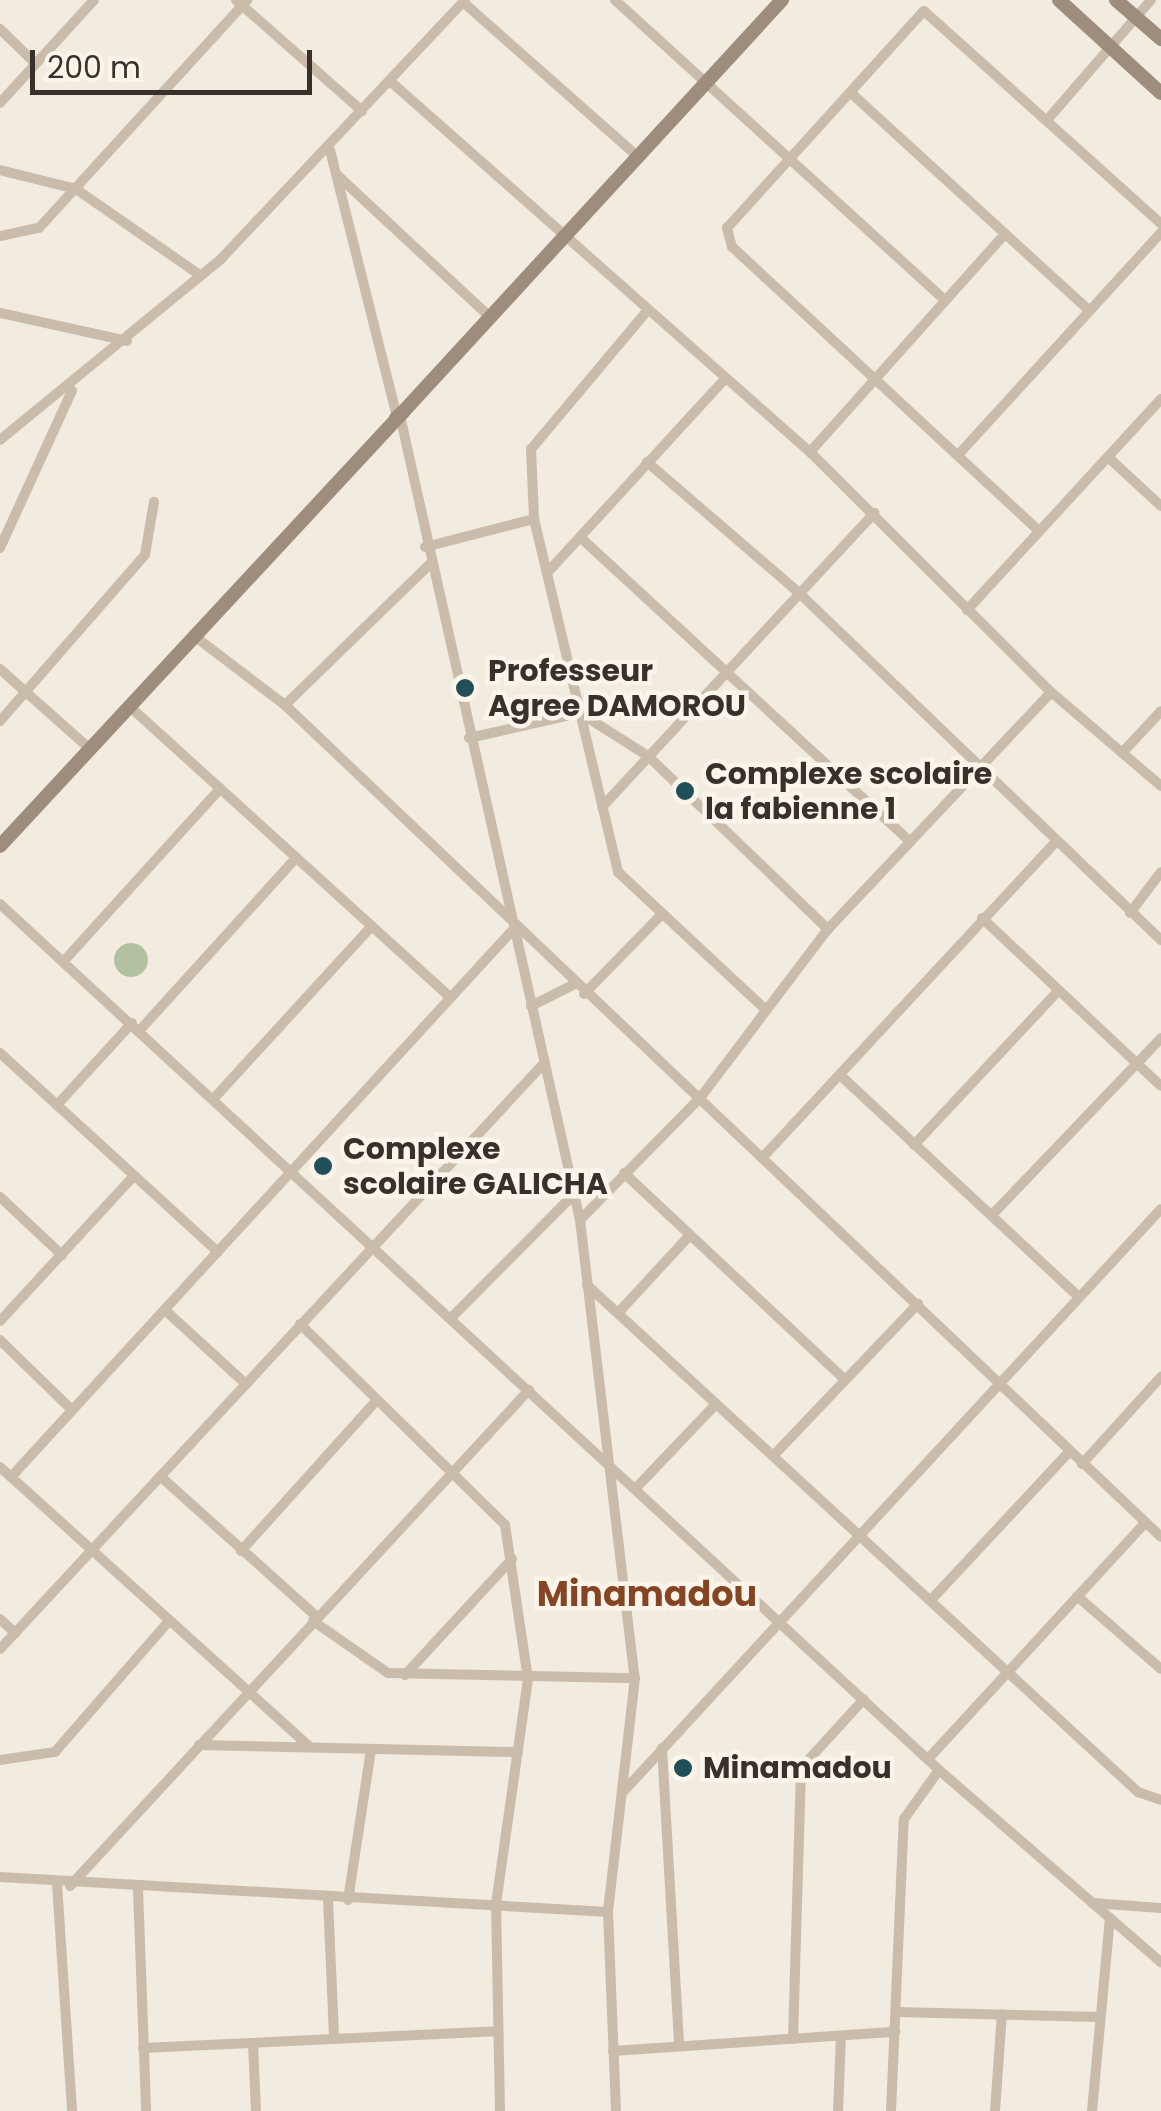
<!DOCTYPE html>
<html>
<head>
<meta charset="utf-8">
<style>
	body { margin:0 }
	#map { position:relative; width:1161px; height:2111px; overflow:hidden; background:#f2ebdf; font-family:Poppins,sans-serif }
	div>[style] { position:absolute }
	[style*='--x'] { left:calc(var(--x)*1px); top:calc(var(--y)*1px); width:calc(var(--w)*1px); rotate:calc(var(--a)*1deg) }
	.green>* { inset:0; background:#b2c19f }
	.round { border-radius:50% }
	.street>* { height:10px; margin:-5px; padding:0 5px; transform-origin:5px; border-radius:5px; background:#cabcaa }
	.secondary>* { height:14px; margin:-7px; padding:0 7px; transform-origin:7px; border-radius:7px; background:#9e8c7c }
	.dots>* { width:28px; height:28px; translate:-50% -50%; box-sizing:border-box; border:5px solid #faf4eb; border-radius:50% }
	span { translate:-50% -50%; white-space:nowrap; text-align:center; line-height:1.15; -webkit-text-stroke:9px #faf4eb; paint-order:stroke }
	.poi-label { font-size:30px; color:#38302a; font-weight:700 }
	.left { translate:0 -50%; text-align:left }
	.quarter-label { font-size:35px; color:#854525; font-weight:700 }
	.scale { position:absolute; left:30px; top:50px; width:282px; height:45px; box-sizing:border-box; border:5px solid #38302a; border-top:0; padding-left:12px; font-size:30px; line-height:35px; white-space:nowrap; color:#38302a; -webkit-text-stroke:8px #faf4eb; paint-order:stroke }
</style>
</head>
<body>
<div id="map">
	<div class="green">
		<div class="round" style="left:114px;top:943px;width:34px;height:34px"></div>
	</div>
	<div class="street">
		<div style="--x:236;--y:0;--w:168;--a:41.4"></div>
		<div style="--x:615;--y:0;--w:446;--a:42.3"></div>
		<div style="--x:463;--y:2;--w:234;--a:41.5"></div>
		<div style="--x:0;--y:29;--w:49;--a:44.2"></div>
		<div style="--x:390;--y:81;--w:560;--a:41.46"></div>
		<div style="--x:810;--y:452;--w:340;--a:44.9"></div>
		<div style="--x:1051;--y:692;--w:145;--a:40.5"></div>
		<div style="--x:851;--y:93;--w:322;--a:42.4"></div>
		<div style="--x:0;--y:103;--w:139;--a:-47.6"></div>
		<div style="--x:1048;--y:119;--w:157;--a:-49.1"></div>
		<div style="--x:330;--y:150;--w:270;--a:75.9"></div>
		<div style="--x:0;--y:170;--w:78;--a:14"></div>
		<div style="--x:76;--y:189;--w:152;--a:34.8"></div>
		<div style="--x:336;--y:174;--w:209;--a:42.9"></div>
		<div style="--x:0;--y:236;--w:40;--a:-12"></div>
		<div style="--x:39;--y:228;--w:309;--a:-47.6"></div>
		<div style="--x:647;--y:311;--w:180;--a:130"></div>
		<div style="--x:531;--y:449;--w:70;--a:87.5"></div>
		<div style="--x:534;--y:519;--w:363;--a:76.6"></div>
		<div style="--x:618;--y:872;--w:200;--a:43"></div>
		<div style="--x:0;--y:313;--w:130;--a:12.4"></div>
		<div style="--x:401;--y:420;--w:820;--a:77.39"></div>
		<div style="--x:580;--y:1220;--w:461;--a:83.2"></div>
		<div style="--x:635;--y:1678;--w:236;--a:96.6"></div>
		<div style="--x:608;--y:1912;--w:199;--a:87.7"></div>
		<div style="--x:0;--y:440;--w:284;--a:-39.3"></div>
		<div style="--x:220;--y:260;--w:357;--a:-46.7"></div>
		<div style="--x:810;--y:452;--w:292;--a:-48.2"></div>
		<div style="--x:958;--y:455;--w:301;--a:-47.6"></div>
		<div style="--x:1108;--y:457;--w:72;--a:42.8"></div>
		<div style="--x:647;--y:462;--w:199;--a:40.7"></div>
		<div style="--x:798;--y:592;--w:503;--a:43.79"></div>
		<div style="--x:1039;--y:531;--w:418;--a:-137.2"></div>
		<div style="--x:732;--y:247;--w:20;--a:-105"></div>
		<div style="--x:727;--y:228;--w:293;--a:-47.8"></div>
		<div style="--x:924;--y:11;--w:319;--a:41.9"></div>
		<div style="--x:580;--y:537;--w:447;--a:42.7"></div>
		<div style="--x:425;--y:547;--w:113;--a:-14.4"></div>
		<div style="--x:0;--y:548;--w:173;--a:-65.4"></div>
		<div style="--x:547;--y:573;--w:262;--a:-47.5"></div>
		<div style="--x:967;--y:610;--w:287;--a:-47.4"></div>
		<div style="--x:193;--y:635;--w:116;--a:37.3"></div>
		<div style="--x:285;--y:705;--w:1208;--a:43.52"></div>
		<div style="--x:0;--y:669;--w:120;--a:41.6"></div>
		<div style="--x:128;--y:705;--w:432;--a:42.2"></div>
		<div style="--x:285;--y:705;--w:201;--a:-44.2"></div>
		<div style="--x:0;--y:721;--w:220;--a:-48.9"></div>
		<div style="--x:145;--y:555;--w:54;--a:-80.4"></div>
		<div style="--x:469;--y:738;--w:114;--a:-12.7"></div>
		<div style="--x:580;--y:713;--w:80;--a:32.3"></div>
		<div style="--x:648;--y:756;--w:250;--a:43.9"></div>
		<div style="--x:1122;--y:753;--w:57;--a:-47.1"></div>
		<div style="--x:602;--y:807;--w:401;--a:-47.2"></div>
		<div style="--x:0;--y:904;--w:1277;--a:42.68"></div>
		<div style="--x:939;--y:1770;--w:294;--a:40.9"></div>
		<div style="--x:1130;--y:913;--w:51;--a:-52.9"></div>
		<div style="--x:982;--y:918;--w:245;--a:43.2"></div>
		<div style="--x:63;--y:962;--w:234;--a:-47.8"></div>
		<div style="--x:584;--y:994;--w:110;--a:-45.7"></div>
		<div style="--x:531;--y:1006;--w:49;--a:-26.6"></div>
		<div style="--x:140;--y:1030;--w:229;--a:-47.8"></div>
		<div style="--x:0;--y:1053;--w:295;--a:42.4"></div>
		<div style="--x:840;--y:1075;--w:325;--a:42.9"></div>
		<div style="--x:217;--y:1095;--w:226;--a:-47.5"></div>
		<div style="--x:57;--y:1105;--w:111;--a:-47.6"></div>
		<div style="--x:914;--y:1145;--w:211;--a:-46.9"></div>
		<div style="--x:762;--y:1158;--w:429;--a:-47.1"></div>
		<div style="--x:624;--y:1173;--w:301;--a:43.1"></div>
		<div style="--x:0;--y:1197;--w:85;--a:43.1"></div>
		<div style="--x:992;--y:1215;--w:245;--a:-46.3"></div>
		<div style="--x:580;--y:1220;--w:171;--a:-45.5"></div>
		<div style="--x:700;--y:1098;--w:212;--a:-52.9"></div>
		<div style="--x:828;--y:929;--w:325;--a:-46.7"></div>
		<div style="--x:587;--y:1285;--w:749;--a:42.62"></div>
		<div style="--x:1138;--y:1792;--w:24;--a:19"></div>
		<div style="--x:166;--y:1311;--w:108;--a:42.4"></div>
		<div style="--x:618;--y:1313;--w:105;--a:-47.3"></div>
		<div style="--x:453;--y:1316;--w:170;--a:-45.2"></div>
		<div style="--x:0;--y:1321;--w:197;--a:-47.3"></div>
		<div style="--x:300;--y:1324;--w:287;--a:44.4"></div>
		<div style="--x:505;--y:1525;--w:156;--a:81.5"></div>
		<div style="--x:528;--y:1679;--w:226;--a:98.1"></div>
		<div style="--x:496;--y:1903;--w:208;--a:88.9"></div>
		<div style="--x:0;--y:1340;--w:100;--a:44.2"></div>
		<div style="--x:774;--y:1455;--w:209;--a:-46.4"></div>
		<div style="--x:1082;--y:1464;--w:118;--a:-47.8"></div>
		<div style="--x:0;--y:1467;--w:418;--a:42.1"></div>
		<div style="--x:160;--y:1476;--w:211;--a:41.9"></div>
		<div style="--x:11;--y:1477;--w:740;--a:-47.47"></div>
		<div style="--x:636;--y:1488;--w:116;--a:-46.4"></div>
		<div style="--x:241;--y:1551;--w:200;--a:-48"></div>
		<div style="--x:1077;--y:1596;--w:111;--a:41"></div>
		<div style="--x:931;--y:1600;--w:202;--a:-47"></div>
		<div style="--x:0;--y:1619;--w:21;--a:43"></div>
		<div style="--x:313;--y:1621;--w:91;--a:34.7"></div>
		<div style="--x:388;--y:1673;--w:247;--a:1.2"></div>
		<div style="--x:0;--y:1649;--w:801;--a:-47.12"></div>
		<div style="--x:405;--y:1675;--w:158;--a:-47.3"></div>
		<div style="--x:199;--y:1745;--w:319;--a:1.3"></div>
		<div style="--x:662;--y:1748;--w:297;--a:86.7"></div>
		<div style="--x:928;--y:1759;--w:321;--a:-47.4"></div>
		<div style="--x:0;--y:1760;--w:56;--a:-8.3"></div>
		<div style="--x:55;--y:1752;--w:174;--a:-49"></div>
		<div style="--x:623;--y:1792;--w:793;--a:-47.3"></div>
		<div style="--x:0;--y:1877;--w:609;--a:3.29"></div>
		<div style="--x:57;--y:1884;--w:227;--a:86.2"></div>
		<div style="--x:70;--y:1886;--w:676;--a:-47.22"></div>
		<div style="--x:138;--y:1889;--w:222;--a:87.9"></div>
		<div style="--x:328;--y:1899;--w:140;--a:87.5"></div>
		<div style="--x:348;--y:1900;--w:153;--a:-81.3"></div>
		<div style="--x:1092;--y:1903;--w:69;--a:4.1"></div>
		<div style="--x:896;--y:2012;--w:204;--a:1.4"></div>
		<div style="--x:793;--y:2039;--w:271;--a:-88.3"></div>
		<div style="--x:801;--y:1768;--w:93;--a:-47.6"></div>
		<div style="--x:253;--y:2043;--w:68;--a:87.5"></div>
		<div style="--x:143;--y:2048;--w:354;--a:-2.7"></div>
		<div style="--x:613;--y:2051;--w:283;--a:-3.9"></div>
		<div style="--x:838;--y:2111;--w:75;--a:-87.7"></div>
		<div style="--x:891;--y:2111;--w:292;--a:-87.5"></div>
		<div style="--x:904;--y:1819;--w:60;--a:-54.5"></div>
		<div style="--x:995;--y:2111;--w:97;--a:-85.9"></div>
		<div style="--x:1092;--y:2111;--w:194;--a:-84.7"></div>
	</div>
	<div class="secondary">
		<div style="--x:1059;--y:0;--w:138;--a:42.4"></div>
		<div style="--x:1116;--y:0;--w:60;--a:40.9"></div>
		<div style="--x:403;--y:412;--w:560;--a:-47.39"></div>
		<div style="--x:0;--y:846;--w:592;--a:-47.12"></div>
		<div style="--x:403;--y:412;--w:9;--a:139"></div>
	</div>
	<div class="dots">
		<div style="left:465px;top:688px;background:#204f59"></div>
		<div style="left:685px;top:791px;background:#204f59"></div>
		<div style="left:323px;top:1166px;background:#204f59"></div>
		<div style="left:683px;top:1768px;background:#204f59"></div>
	</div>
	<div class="poi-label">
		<span class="left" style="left:488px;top:688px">Professeur<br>Agree DAMOROU</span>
		<span class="left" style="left:705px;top:791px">Complexe scolaire<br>la fabienne 1</span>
		<span class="left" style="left:343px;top:1166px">Complexe<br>scolaire GALICHA</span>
		<span class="left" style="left:703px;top:1768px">Minamadou</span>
	</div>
	<div class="quarter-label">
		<span style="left:647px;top:1594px">Minamadou</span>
	</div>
	<div class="scale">200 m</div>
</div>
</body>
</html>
